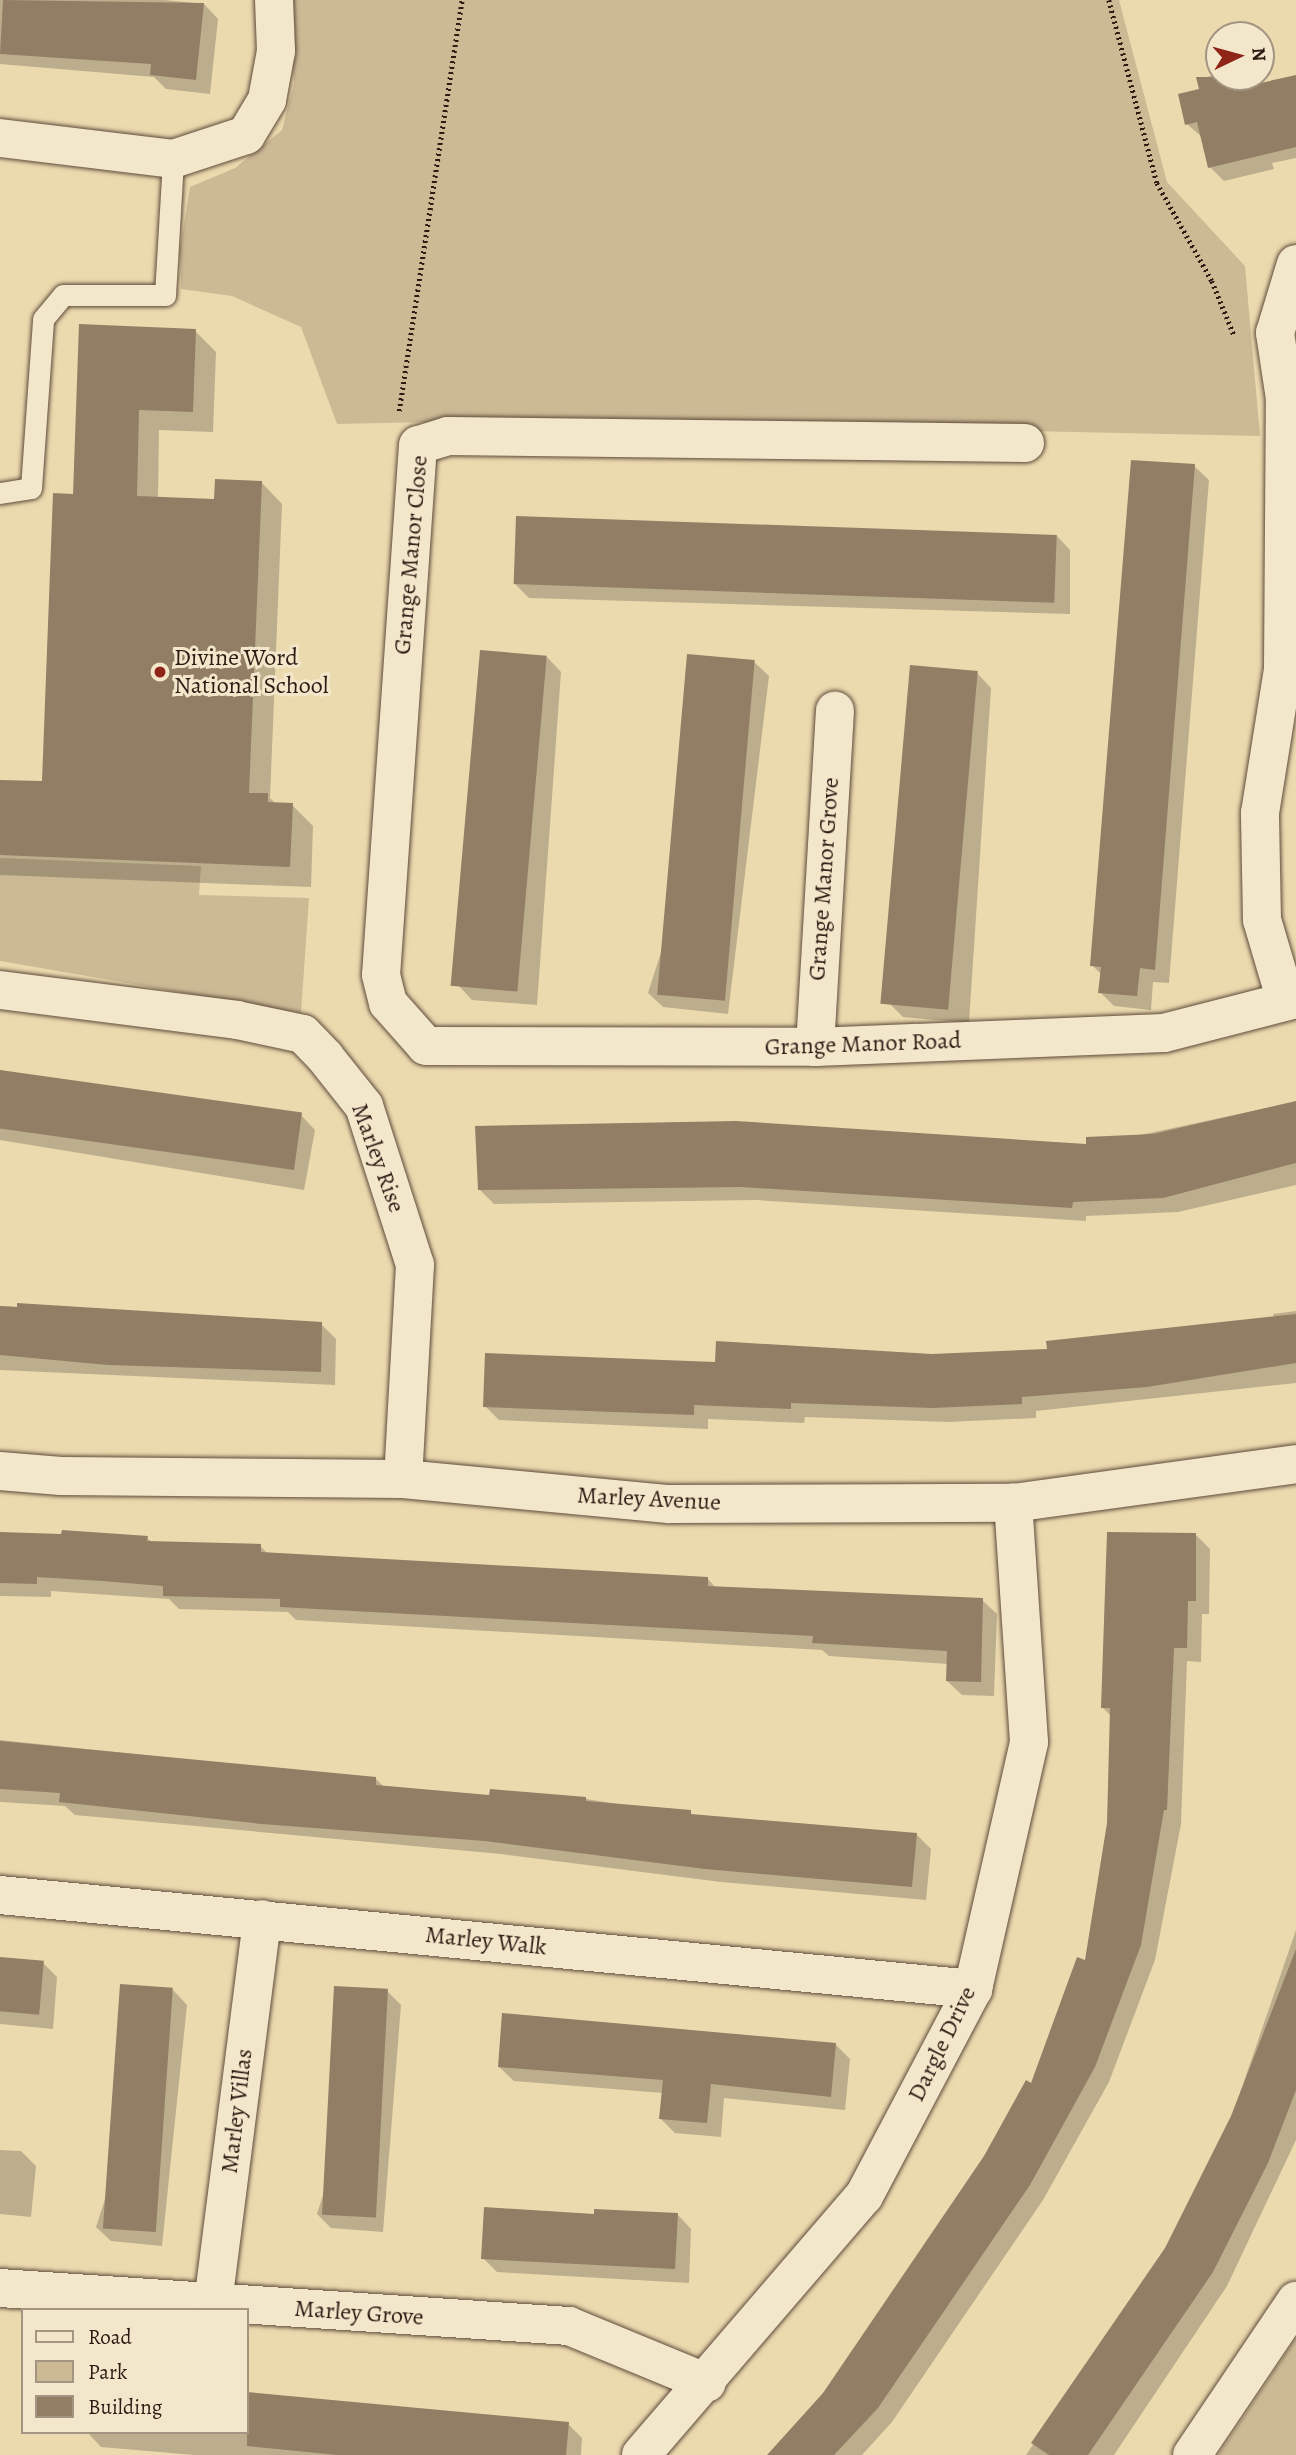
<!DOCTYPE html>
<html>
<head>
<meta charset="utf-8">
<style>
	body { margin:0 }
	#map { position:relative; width:1296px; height:2455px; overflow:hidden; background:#ecdaaf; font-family:Alegreya,serif }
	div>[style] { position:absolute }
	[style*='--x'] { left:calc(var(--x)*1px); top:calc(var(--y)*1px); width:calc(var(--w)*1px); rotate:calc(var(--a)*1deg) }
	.green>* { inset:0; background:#ccba95 }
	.shadow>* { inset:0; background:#0003 }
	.building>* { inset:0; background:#917e65; transform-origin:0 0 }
	.path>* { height:4.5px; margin-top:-2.25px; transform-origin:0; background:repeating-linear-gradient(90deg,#2e1b14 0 2px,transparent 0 5.5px) }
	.roads { filter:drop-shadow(0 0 2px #5e4b3b) drop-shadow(0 0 2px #5e4b3b) }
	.service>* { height:21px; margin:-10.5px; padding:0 10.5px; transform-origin:10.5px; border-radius:10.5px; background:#f3e7cb }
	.minor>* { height:38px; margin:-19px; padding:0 19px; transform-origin:19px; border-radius:19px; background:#f3e7cb }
	.dots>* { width:19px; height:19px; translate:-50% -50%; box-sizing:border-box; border:4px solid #f3e7cb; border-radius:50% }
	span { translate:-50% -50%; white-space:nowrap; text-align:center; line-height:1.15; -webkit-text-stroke:6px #f3e7cb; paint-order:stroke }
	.street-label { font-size:24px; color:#2e1b14 }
	.poi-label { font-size:24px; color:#2e1b14 }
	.left { translate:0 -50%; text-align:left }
	.legend { position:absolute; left:21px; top:2308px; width:228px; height:126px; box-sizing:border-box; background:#f3e7cb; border:2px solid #a49582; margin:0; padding:9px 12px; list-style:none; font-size:21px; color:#2e1b14 }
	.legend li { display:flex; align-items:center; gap:14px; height:35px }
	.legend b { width:35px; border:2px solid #a49582 }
	.north { position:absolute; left:1205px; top:21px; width:70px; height:70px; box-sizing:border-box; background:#f3e7cb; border:2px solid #a49582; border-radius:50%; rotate:85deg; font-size:19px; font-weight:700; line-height:28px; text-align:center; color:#2e1b14 }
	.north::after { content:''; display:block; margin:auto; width:24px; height:32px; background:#8f2418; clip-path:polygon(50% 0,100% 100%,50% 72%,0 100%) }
</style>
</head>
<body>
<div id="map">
	<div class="green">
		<div style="clip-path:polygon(288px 0,1119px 0,1167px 182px,1245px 266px,1260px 436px,517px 420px,337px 424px,301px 327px,232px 296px,181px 289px,180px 249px,190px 187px,235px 168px,282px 130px,294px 84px)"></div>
		<div style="clip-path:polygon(0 858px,201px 866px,199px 895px,309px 898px,301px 1013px,0 961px)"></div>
		<div style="clip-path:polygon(1296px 2338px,1296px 2455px,1218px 2455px)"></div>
	</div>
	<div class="shadow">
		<div style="clip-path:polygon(0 0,165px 0,204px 4px,218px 19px,210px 94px,166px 89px,154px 77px,0 64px)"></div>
		<div style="clip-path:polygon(1219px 74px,1250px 77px,1257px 86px,1296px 77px,1296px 158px,1272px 163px,1274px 169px,1224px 181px,1210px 167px,1203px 138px,1187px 124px,1201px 91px,1198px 79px)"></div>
		<div style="clip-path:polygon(195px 331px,216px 352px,213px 432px,159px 430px,158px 499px,215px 501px,261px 482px,282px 504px,270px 798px,276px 804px,292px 805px,313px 826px,311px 887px,0 875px,0 781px,44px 783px,75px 495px)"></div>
		<div style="clip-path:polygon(1194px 466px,1209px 480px,1169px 983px,1153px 982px,1151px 1010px,1114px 1006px,1100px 992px,1102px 975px,1092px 965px)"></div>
		<div style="clip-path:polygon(1056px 535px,1070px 550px,1070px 614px,529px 598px,515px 584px)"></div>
		<div style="clip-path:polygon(547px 657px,561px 672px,537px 1005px,472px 1000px,458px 985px)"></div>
		<div style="clip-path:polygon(754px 662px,769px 676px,728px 1014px,663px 1007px,648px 993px)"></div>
		<div style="clip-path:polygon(977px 673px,991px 688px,969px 1023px,903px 1017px,889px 1003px)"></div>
		<div style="clip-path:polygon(0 1071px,301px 1115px,315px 1130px,304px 1190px,0 1140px)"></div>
		<div style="clip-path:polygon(1296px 1102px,1296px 1185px,1178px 1212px,1086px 1216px,1086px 1221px,756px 1200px,494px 1204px,480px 1190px,1088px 1146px)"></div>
		<div style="clip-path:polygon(0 1306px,321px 1324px,336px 1339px,335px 1385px,0 1370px)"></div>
		<div style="clip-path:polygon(1296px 1311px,1296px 1383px,1036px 1411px,1036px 1418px,948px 1422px,805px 1417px,804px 1423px,708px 1419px,708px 1429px,499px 1420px,485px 1406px,717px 1364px,1049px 1351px,1274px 1318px,1273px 1314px)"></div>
		<div style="clip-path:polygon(0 1534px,147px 1538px,153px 1543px,260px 1546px,268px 1554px,708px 1579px,716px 1588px,982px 1600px,997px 1614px,994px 1696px,962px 1695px,947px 1681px,948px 1664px,829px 1656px,822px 1650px,296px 1620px,288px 1612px,179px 1609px,169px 1599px,51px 1591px,51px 1597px,0 1596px)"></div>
		<div style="clip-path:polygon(1196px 1535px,1210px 1549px,1209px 1614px,1202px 1614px,1201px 1662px,1187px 1661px,1181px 1824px,1155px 1960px,1109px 2082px,1043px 2200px,892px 2422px,862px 2455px,769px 2455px,824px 2394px,1032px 2086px,1086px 1962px,1109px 1823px,1111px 1716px,1102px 1707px)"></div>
		<div style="clip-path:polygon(0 1740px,376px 1779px,384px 1787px,491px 1797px,586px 1799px,694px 1816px,917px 1835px,931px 1849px,926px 1900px,721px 1882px,501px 1854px,75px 1815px,65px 1806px,0 1802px)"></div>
		<div style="clip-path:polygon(1296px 1930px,1296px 2140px,1227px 2286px,1114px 2455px,1026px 2455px,1166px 2248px,1232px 2116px)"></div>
		<div style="clip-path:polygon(0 1959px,43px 1963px,57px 1977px,53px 2029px,0 2024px)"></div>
		<div style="clip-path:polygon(173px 1990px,187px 2005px,162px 2246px,111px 2241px,96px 2227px)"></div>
		<div style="clip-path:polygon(387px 1991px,401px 2005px,383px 2232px,331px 2228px,317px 2214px)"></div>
		<div style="clip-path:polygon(835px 2044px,850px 2059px,845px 2110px,724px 2098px,721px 2137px,675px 2133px,660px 2118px,663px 2093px,514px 2081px,499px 2067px)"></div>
		<div style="clip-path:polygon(0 2150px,21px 2151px,36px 2166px,31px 2217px,0 2214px)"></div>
		<div style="clip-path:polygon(677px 2214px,691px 2229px,689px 2283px,497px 2272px,483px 2258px,596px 2216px)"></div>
		<div style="clip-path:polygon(247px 2395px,568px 2424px,582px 2438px,581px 2455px,194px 2455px,101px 2447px,87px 2432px,247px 2432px)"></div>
	</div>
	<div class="building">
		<div style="clip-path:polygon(3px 0,204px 3px,196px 80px,150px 75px,151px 64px,0 54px)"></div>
		<div style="clip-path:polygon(1296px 75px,1296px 147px,1208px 168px,1197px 122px,1185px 125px,1178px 94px,1199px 89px,1196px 77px,1245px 77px,1247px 86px)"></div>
		<div style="clip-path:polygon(79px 324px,196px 329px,193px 412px,139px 410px,137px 496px,214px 499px,215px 479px,262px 481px,249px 793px,268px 793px,268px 802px,293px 803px,290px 867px,0 855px,0 780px,42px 781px,53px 493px,73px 494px)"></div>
		<div style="clip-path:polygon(1131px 460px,1195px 464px,1155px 970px,1140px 968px,1137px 996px,1098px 993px,1101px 967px,1090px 966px)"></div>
		<div style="left:516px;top:516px;width:541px;height:68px;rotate:2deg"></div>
		<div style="left:480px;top:650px;width:67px;height:337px;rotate:5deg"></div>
		<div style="left:687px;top:654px;width:68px;height:342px;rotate:5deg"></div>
		<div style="left:910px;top:665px;width:68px;height:340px;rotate:5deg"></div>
		<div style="left:0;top:1070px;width:305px;height:58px;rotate:8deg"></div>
		<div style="clip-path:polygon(1296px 1101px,1296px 1163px,1163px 1198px,1073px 1202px,1072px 1208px,741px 1187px,478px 1190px,475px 1126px,736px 1121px,1086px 1144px,1086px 1137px,1153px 1134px)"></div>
		<div style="clip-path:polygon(17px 1303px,322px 1322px,321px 1372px,108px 1365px,0 1355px,0 1306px,17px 1307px)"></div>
		<div style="clip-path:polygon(1296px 1314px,1296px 1363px,1147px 1387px,1022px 1397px,1022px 1404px,932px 1408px,791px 1403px,791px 1409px,694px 1405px,694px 1415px,483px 1407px,485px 1353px,715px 1362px,716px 1341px,932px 1354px,1047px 1349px,1046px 1341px)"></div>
		<div style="clip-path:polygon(62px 1530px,148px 1536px,147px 1541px,261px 1544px,261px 1552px,708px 1577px,708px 1586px,983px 1598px,981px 1682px,946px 1681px,947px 1651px,812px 1643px,813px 1636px,280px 1607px,280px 1599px,163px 1596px,163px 1586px,102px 1581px,37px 1577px,37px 1584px,0 1583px,0 1532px,61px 1534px)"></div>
		<div style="clip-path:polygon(1107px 1532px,1196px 1533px,1196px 1601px,1188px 1601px,1187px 1648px,1174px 1648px,1167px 1810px,1164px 1810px,1141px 1945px,1095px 2067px,1030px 2185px,878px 2408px,834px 2455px,767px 2455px,823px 2393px,984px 2156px,1026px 2080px,1031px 2083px,1077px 1957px,1085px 1960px,1107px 1823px,1110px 1708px,1101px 1708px)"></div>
		<div style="clip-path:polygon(0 1741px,376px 1777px,376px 1785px,489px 1795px,490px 1789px,586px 1797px,586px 1801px,691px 1810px,691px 1814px,917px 1833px,912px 1887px,705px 1869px,485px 1841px,262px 1824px,59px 1802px,60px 1793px,0 1789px)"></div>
		<div style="clip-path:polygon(1296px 1949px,1296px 2090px,1268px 2163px,1213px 2272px,1088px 2455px,1049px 2455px,1031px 2443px,1165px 2248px,1231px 2116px)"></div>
		<div style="left:0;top:1957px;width:44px;height:54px;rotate:5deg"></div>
		<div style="left:120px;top:1984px;width:53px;height:245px;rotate:4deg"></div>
		<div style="left:334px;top:1986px;width:54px;height:229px;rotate:3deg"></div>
		<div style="clip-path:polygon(502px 2013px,836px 2043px,831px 2097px,711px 2084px,707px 2123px,659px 2119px,663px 2080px,498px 2067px)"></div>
		<div style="clip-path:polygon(484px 2207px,594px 2214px,594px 2209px,678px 2213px,675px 2269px,481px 2259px)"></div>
		<div style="clip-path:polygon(247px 2392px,569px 2422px,566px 2455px,337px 2455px,247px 2446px)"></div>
	</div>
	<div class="path">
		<div style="--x:1109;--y:0;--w:189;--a:75.3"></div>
		<div style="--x:1157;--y:183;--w:112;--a:60.7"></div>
		<div style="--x:1212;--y:281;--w:58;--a:67.8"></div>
		<div style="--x:399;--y:411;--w:416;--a:-81.3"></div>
	</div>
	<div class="roads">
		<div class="service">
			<div style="--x:0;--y:493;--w:31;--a:-9"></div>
			<div style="--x:31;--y:488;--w:169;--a:-85.9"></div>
			<div style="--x:43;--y:319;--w:31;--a:-50"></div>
			<div style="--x:63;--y:295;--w:102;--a:0"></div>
			<div style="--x:165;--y:295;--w:136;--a:-86.6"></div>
		</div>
		<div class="minor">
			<div style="--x:0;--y:138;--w:174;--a:6.9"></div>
			<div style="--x:173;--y:159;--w:77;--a:-18.2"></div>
			<div style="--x:246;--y:135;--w:41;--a:-59"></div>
			<div style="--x:267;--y:100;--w:50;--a:-79.6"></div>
			<div style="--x:276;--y:51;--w:51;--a:-92.2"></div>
			<div style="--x:1025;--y:443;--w:577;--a:-179.3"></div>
			<div style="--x:448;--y:436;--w:31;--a:163"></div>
			<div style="--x:418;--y:445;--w:531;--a:93.99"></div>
			<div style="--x:381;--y:975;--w:29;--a:76"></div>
			<div style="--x:388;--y:1003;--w:57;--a:48.5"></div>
			<div style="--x:426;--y:1046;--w:389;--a:0.1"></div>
			<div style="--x:815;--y:1047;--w:349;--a:-2.3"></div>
			<div style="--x:1164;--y:1033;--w:136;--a:-14.4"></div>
			<div style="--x:0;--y:990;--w:239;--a:7.2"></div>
			<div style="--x:237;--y:1020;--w:67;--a:12"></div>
			<div style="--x:303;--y:1034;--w:32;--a:46"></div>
			<div style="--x:325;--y:1057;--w:63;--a:51.5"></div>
			<div style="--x:364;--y:1106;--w:167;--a:72.2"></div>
			<div style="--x:415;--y:1265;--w:214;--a:93.2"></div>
			<div style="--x:1286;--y:1001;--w:84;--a:-106.5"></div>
			<div style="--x:1262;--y:920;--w:107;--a:-91.1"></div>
			<div style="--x:1260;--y:813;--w:146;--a:-80.9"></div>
			<div style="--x:1283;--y:669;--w:270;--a:-89.6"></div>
			<div style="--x:1285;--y:399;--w:67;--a:-98.6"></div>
			<div style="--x:1275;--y:333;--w:72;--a:-73.1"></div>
			<div style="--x:815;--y:1047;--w:337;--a:-86.6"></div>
			<div style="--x:0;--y:1471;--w:61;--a:4.7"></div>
			<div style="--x:61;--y:1476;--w:342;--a:0.5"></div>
			<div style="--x:403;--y:1479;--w:267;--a:5.4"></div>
			<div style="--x:669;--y:1504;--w:344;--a:-0.2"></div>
			<div style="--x:1013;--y:1503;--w:286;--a:-7.8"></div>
			<div style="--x:0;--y:1895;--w:978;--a:5.52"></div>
			<div style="--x:0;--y:2288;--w:570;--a:3.82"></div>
			<div style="--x:569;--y:2326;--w:149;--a:22.4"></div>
			<div style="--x:213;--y:2303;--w:387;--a:-82.7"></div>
			<div style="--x:641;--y:2455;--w:342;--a:-49.3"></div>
			<div style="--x:864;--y:2196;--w:234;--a:-62.2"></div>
			<div style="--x:973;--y:1989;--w:253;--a:-77.2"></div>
			<div style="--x:1029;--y:1742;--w:240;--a:-93.8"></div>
			<div style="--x:1192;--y:2455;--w:186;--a:-56"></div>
		</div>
	</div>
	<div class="dots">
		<div style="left:160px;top:672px;background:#8f2418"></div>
	</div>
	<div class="street-label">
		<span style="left:411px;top:555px;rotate:-85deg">Grange Manor Close</span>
		<span style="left:824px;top:879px;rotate:-86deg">Grange Manor Grove</span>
		<span style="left:863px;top:1044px;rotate:-2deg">Grange Manor Road</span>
		<span style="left:378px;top:1158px;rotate:70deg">Marley Rise</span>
		<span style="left:649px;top:1499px;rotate:3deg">Marley Avenue</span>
		<span style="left:486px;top:1941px;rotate:6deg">Marley Walk</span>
		<span style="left:942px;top:2044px;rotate:-64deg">Dargle Drive</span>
		<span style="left:237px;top:2111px;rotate:-83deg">Marley Villas</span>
		<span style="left:359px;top:2313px;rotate:4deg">Marley Grove</span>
	</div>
	<div class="poi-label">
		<span class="left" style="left:174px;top:672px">Divine Word<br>National School</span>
	</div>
	<ul class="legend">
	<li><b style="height:9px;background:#f3e7cb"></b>Road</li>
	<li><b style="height:19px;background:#ccba95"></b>Park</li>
	<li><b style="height:19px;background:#917e65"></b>Building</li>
	</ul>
	<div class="north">N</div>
</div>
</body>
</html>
